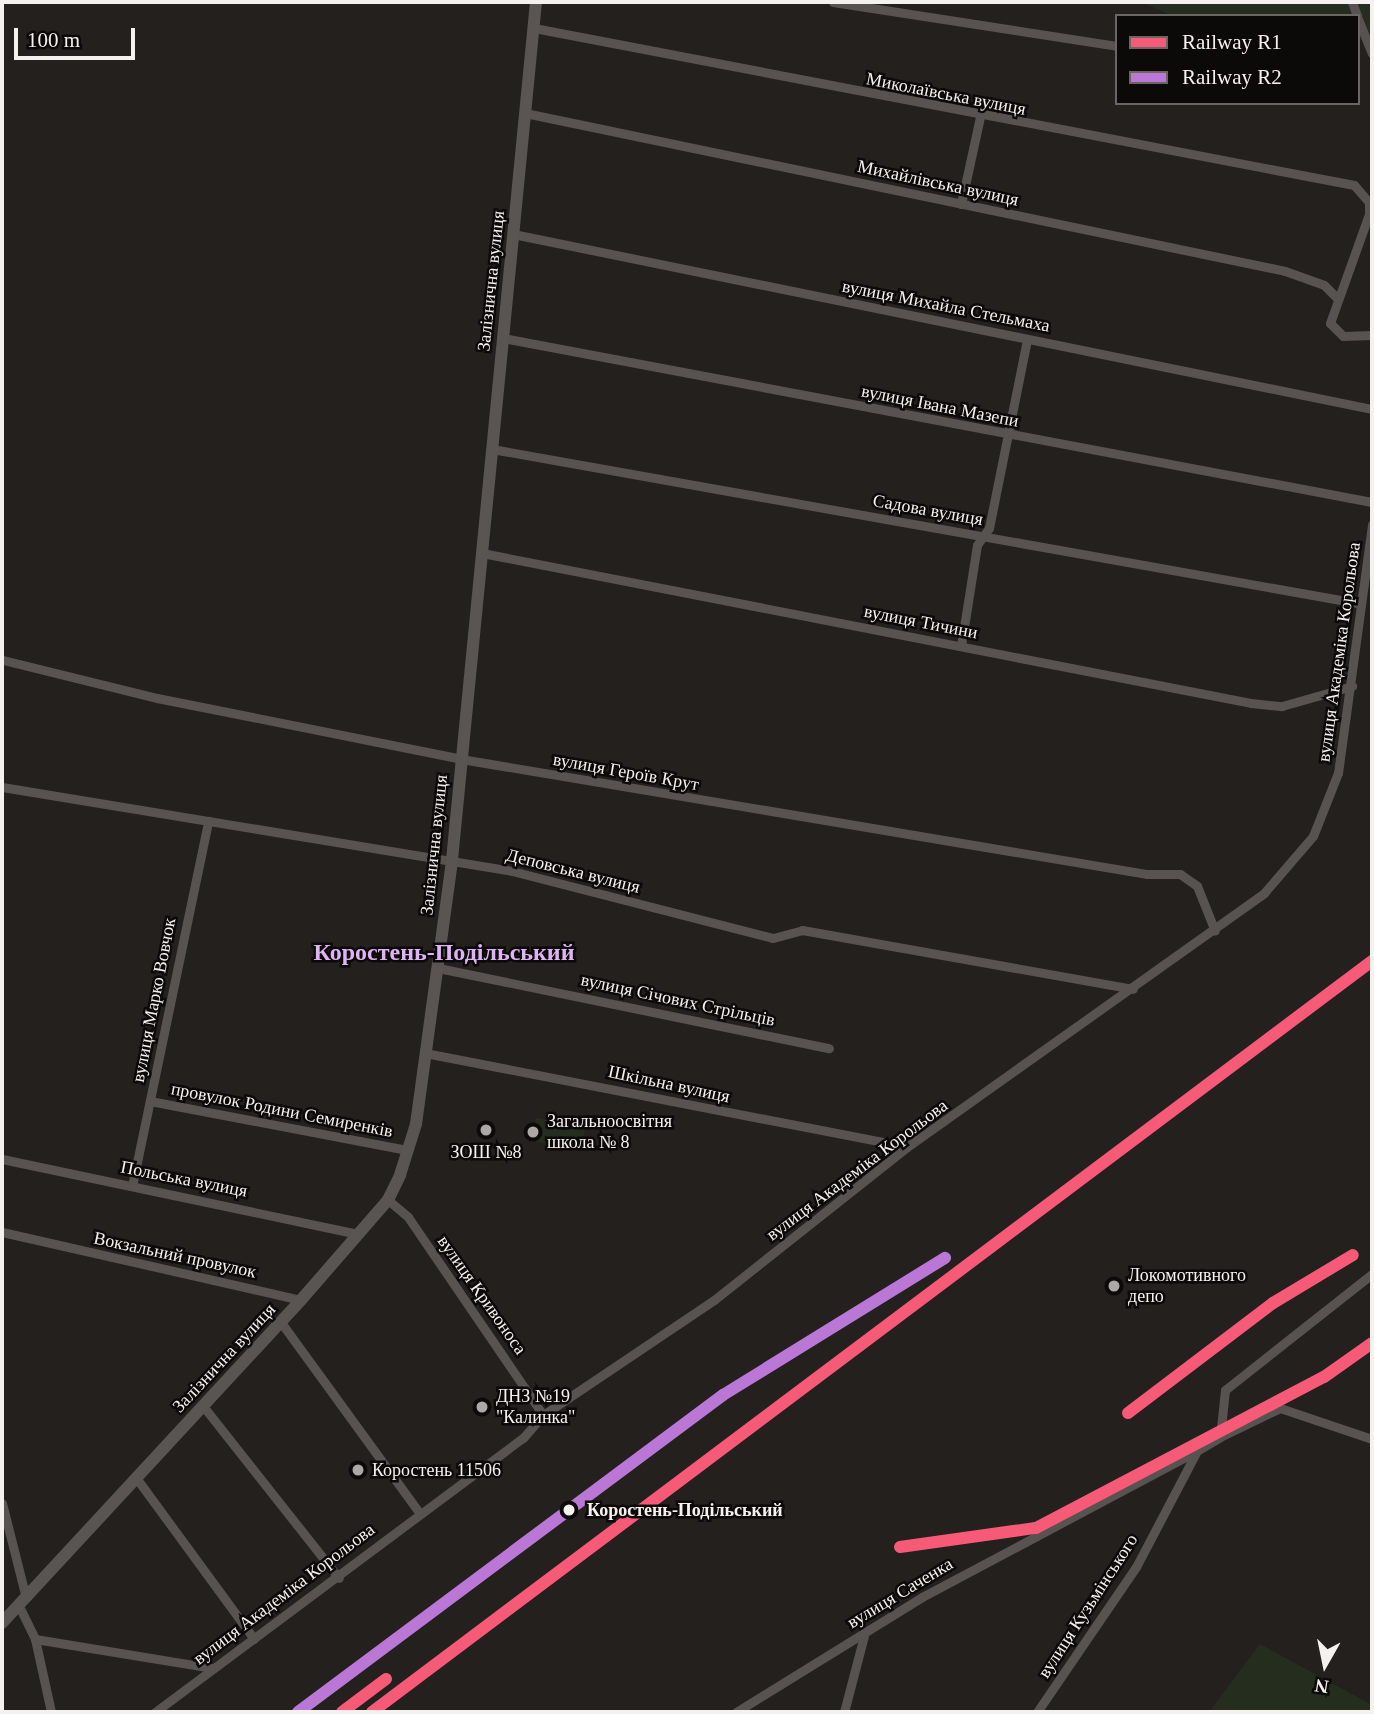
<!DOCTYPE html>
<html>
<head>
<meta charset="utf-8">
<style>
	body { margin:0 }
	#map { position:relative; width:1374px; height:1714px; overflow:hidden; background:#23201e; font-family:"Times New Roman",serif }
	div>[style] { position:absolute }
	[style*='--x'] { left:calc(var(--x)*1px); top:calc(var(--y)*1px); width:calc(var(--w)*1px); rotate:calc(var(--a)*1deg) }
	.green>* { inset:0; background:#252e1e; transform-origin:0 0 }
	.street>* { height:9px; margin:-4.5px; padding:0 4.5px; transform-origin:4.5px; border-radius:4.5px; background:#585251 }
	.secondary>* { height:12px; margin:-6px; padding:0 6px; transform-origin:6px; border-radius:6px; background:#5a5453 }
	.rail-1>* { height:12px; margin:-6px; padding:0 6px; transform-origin:6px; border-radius:6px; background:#f75a77 }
	.rail-2>* { height:12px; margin:-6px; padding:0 6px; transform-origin:6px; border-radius:6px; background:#ba77d6 }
	.dots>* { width:19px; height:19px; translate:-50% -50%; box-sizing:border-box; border:4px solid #0c0a08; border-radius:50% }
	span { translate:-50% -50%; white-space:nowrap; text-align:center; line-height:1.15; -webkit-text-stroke:5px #0c0a08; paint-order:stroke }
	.street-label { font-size:18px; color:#f5f1ee }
	.poi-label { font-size:18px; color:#f5f1ee }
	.left { translate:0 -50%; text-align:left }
	.stop-label { font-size:18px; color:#f5f1ee; font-weight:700 }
	.district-label { font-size:24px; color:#e0b3f4; font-weight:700 }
	.frame { position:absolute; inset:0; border:4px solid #f5f1ee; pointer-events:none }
	.legend { position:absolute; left:1115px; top:14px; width:245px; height:91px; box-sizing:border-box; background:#0c0a08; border:2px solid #696664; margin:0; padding:9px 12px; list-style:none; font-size:21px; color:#f5f1ee }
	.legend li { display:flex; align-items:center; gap:14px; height:35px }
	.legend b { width:35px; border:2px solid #696664 }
	.north { position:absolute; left:1290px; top:1630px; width:70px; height:70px; -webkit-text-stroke:5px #0c0a08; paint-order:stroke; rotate:189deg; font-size:19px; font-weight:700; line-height:28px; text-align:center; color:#f5f1ee }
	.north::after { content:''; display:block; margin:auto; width:24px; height:32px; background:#f5f1ee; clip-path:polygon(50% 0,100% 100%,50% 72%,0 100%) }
	.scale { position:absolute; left:14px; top:28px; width:121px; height:32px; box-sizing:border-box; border:4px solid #f5f1ee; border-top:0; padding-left:9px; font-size:21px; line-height:24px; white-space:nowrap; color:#f5f1ee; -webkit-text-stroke:5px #0c0a08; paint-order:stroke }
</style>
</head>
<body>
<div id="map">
	<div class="green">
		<div style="clip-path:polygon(1141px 2px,1372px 2px,1372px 47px,1369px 40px,1358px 40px,1358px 16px,1173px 16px)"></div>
		<div style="left:536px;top:1118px;width:50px;height:23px;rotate:10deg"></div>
		<div style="clip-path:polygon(1260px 1644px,1372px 1705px,1372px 1712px,1209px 1712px)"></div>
	</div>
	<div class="street">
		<div style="--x:833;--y:2;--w:287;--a:8.8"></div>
		<div style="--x:1352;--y:2;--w:15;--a:70"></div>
		<div style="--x:1358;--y:19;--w:37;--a:68"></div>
		<div style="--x:534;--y:28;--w:835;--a:10.84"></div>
		<div style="--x:1354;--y:185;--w:23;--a:49"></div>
		<div style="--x:1369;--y:202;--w:12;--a:90"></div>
		<div style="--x:1369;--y:214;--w:116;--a:109.7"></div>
		<div style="--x:1330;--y:323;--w:18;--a:45"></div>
		<div style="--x:1343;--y:336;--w:29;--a:-2"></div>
		<div style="--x:525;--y:113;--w:776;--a:11.74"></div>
		<div style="--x:1285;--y:271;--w:41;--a:19.7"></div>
		<div style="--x:1324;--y:285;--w:18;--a:45"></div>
		<div style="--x:961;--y:204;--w:89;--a:-77.7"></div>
		<div style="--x:513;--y:234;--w:877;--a:11.52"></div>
		<div style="--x:503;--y:338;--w:884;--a:10.69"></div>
		<div style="--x:492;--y:449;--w:879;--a:10.09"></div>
		<div style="--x:482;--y:553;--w:783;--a:11.04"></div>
		<div style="--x:1251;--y:703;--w:31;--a:6"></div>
		<div style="--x:1282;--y:706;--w:73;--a:-15.9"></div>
		<div style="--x:961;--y:646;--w:102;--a:-81"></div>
		<div style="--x:977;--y:545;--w:21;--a:-55"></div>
		<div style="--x:989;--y:528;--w:193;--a:-78.6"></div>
		<div style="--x:3;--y:660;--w:159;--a:13.9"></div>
		<div style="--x:157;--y:698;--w:310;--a:11.3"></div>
		<div style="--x:461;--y:759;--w:696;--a:9.52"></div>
		<div style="--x:1147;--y:874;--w:33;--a:0"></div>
		<div style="--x:1180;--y:874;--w:21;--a:35"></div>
		<div style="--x:1197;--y:886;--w:48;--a:68.2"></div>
		<div style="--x:2;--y:787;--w:517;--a:9.35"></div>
		<div style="--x:512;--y:871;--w:269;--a:14.4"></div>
		<div style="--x:773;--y:938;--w:30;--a:-15"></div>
		<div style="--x:802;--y:930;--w:336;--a:10.1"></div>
		<div style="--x:438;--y:968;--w:399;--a:11.6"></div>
		<div style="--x:425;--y:1053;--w:491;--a:11"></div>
		<div style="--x:150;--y:1101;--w:263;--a:10.8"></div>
		<div style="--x:2;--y:1159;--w:365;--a:11.9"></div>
		<div style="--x:132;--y:1186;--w:373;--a:-78.2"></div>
		<div style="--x:388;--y:1200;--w:26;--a:40"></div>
		<div style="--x:408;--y:1217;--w:240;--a:55.7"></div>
		<div style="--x:2;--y:1232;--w:307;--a:12.8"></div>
		<div style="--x:280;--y:1321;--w:235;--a:54"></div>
		<div style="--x:203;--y:1406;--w:219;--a:51.7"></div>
		<div style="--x:1220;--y:1437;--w:67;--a:-25.8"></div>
		<div style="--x:1280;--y:1408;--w:97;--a:18.6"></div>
		<div style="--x:137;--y:1479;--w:198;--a:53.8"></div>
		<div style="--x:2;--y:1503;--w:98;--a:75.8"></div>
		<div style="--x:19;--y:1606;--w:37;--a:64"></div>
		<div style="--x:35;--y:1639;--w:179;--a:9.3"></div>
		<div style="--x:35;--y:1639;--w:75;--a:77.6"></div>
		<div style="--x:155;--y:1712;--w:459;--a:-36.7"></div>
		<div style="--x:523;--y:1438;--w:30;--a:-49"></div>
		<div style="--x:543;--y:1415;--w:206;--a:-33.9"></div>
		<div style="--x:714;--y:1300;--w:246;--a:-38.4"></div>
		<div style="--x:907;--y:1147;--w:438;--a:-35.4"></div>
		<div style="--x:1264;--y:893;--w:75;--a:-49.3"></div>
		<div style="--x:1313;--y:836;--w:68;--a:-68.4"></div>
		<div style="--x:1338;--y:773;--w:251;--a:-82.2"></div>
		<div style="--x:736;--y:1712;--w:219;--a:-31.7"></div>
		<div style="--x:922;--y:1597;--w:311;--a:-28"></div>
		<div style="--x:844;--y:1712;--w:83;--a:-75.3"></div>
		<div style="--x:1037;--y:1712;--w:176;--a:-55.7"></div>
		<div style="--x:1136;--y:1567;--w:131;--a:-62.3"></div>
		<div style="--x:1197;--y:1451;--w:27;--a:-31"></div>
		<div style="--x:1220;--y:1437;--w:47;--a:-83.9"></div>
		<div style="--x:1225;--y:1390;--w:187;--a:-38.3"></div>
	</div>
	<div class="secondary">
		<div style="--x:2;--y:1623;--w:440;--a:-47.2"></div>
		<div style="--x:301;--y:1300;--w:133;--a:-49"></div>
		<div style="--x:388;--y:1200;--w:28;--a:-64"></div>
		<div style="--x:400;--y:1175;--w:53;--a:-72.6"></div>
		<div style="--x:416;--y:1124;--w:266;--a:-82.2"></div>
		<div style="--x:452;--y:860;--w:862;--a:-84.41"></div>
	</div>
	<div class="rail-1">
		<div style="--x:1128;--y:1413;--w:182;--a:-37.2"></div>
		<div style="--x:1273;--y:1303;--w:93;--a:-31"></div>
		<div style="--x:900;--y:1547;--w:137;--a:-8"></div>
		<div style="--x:1036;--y:1528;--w:325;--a:-27.7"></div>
		<div style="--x:1324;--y:1377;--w:59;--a:-35.3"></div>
		<div style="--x:342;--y:1712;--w:55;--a:-36.9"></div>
		<div style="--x:372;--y:1712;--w:1251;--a:-36.91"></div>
	</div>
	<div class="rail-2">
		<div style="--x:298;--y:1712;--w:530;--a:-36.72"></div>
		<div style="--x:723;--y:1395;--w:261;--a:-31.7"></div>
	</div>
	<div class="dots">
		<div style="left:486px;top:1130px;background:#aca8a5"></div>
		<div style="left:533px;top:1132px;background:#aca8a5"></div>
		<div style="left:1114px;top:1286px;background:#aca8a5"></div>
		<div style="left:482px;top:1407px;background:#aca8a5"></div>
		<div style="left:358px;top:1470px;background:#aca8a5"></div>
		<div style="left:569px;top:1510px;background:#f5f1ee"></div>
	</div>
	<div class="street-label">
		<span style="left:946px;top:94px;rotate:11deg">Миколаївська вулиця</span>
		<span style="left:938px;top:183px;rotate:12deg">Михайлівська вулиця</span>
		<span style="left:491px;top:281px;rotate:-84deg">Залізнична вулиця</span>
		<span style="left:946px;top:306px;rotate:11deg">вулиця Михайла Стельмаха</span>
		<span style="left:940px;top:406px;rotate:11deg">вулиця Івана Мазепи</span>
		<span style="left:928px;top:510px;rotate:10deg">Садова вулиця</span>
		<span style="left:921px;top:622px;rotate:11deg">вулиця Тичини</span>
		<span style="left:1339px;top:652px;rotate:-82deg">вулиця Академіка Корольова</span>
		<span style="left:626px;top:772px;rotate:10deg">вулиця Героїв Крут</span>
		<span style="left:434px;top:845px;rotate:-84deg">Залізнична вулиця</span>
		<span style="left:573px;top:871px;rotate:14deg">Деповська вулиця</span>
		<span style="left:154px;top:1000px;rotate:-79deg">вулиця Марко Вовчок</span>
		<span style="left:678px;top:1000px;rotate:12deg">вулиця Січових Стрільців</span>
		<span style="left:669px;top:1084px;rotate:12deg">Шкільна вулиця</span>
		<span style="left:282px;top:1110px;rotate:11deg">провулок Родини Семиренків</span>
		<span style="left:857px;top:1170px;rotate:-37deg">вулиця Академіка Корольова</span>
		<span style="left:184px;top:1179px;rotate:11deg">Польська вулиця</span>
		<span style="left:175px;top:1255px;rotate:12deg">Вокзальний провулок</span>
		<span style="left:482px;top:1295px;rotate:55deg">вулиця Кривоноса</span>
		<span style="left:224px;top:1358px;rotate:-47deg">Залізнична вулиця</span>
		<span style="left:900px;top:1593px;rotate:-31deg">вулиця Саченка</span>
		<span style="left:284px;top:1594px;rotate:-37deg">вулиця Академіка Корольова</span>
		<span style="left:1088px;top:1606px;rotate:-57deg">вулиця Кузьмінського</span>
	</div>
	<div class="poi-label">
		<span class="left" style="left:547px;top:1132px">Загальноосвітня<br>школа № 8</span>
		<span style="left:486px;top:1152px">ЗОШ №8</span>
		<span class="left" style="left:1128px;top:1286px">Локомотивного<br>депо</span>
		<span class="left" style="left:496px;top:1407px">ДНЗ №19<br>"Калинка"</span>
		<span class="left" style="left:372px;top:1470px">Коростень 11506</span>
	</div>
	<div class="stop-label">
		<span class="left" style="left:587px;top:1510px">Коростень-Подільський</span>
	</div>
	<div class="district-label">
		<span style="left:444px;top:953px">Коростень-Подільський</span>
	</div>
	<div class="frame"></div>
	<ul class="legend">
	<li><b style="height:9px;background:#f75a77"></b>Railway R1</li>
	<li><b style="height:9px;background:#ba77d6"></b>Railway R2</li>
	</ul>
	<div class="north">N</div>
	<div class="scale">100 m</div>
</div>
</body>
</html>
